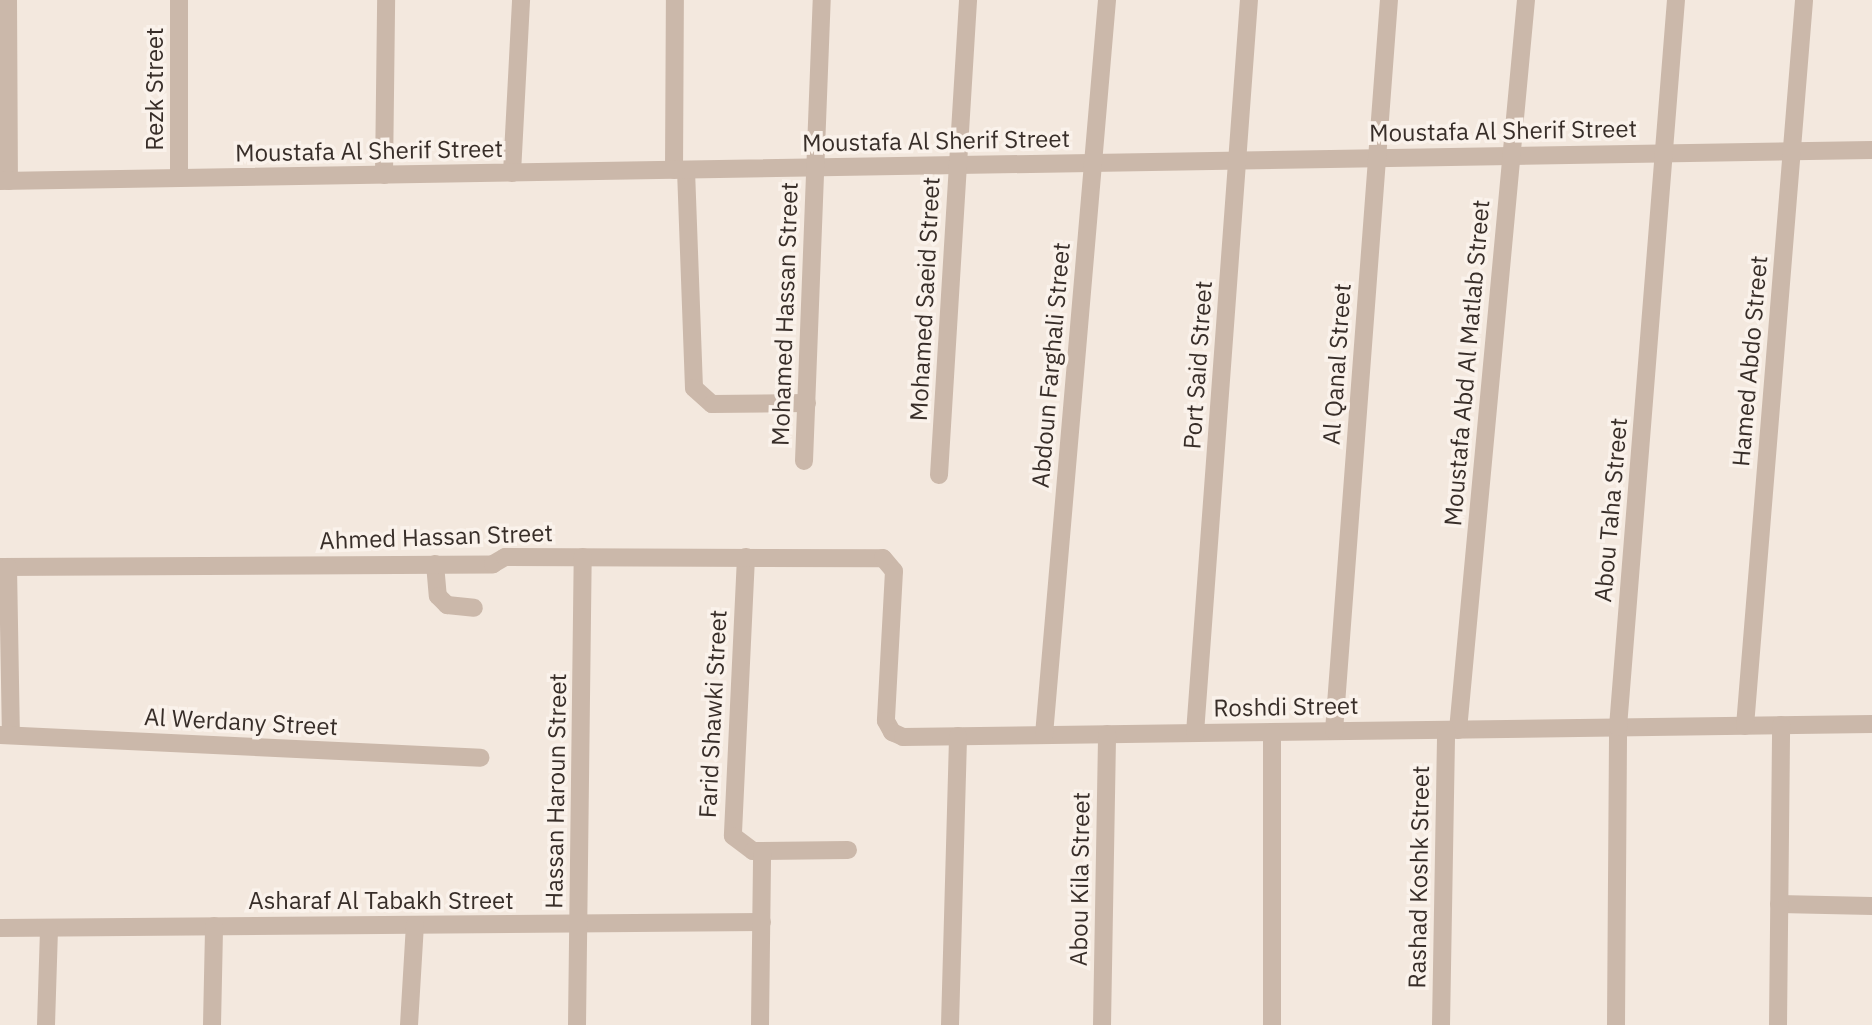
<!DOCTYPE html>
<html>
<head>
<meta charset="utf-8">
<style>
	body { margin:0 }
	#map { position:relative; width:1872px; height:1025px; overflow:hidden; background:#f3e8de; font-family:"IBM Plex Sans",sans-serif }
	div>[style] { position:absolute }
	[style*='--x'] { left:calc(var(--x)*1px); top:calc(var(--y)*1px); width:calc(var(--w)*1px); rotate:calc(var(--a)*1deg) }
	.minor>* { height:18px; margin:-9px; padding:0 9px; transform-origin:9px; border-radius:9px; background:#cbb8aa }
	span { translate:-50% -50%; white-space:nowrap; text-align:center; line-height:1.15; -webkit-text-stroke:7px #faf2eb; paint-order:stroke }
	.street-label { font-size:24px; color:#382e29 }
</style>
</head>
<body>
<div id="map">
	<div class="minor">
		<div style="--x:8;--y:0;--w:181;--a:89.7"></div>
		<div style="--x:179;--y:0;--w:178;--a:90"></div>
		<div style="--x:674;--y:170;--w:170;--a:-89.7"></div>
		<div style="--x:686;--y:170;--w:218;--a:87.9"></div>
		<div style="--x:694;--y:388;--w:24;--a:42"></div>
		<div style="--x:712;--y:404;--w:95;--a:-0.6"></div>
		<div style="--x:512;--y:173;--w:173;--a:-87"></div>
		<div style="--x:384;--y:175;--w:175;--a:-89.3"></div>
		<div style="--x:0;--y:181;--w:1872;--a:-0.95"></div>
		<div style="--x:804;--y:461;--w:461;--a:-87.8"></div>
		<div style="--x:939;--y:475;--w:476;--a:-86.5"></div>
		<div style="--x:746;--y:557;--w:279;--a:92.7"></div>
		<div style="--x:733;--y:836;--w:25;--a:37"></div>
		<div style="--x:753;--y:851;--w:95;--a:-0.6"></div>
		<div style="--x:435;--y:564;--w:32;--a:85"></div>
		<div style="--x:438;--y:596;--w:13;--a:45"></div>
		<div style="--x:447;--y:605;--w:27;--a:6"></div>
		<div style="--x:0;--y:567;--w:493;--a:-0.3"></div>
		<div style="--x:493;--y:564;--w:14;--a:-30"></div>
		<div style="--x:505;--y:557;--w:378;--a:0.2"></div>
		<div style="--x:883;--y:558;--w:17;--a:50"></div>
		<div style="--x:894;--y:571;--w:150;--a:93.1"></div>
		<div style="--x:886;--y:721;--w:13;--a:61"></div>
		<div style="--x:892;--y:732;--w:12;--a:24"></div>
		<div style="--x:903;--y:737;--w:969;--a:-0.77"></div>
		<div style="--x:8;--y:567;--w:168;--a:89"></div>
		<div style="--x:1745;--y:726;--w:728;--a:-85.35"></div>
		<div style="--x:1458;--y:730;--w:733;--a:-84.68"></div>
		<div style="--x:1334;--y:731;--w:733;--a:-85.7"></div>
		<div style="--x:1195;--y:733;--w:735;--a:-85.79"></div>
		<div style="--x:0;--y:735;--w:481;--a:2.7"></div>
		<div style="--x:1044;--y:735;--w:738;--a:-85.1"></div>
		<div style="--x:1779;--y:904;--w:93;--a:1.2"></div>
		<div style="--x:0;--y:928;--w:762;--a:-0.45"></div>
		<div style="--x:46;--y:1025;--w:97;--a:-88.2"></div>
		<div style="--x:212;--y:1025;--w:99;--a:-88.8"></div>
		<div style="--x:409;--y:1025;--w:100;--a:-86.6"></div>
		<div style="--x:577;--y:1025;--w:468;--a:-89.3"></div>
		<div style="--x:760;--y:1025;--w:174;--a:-89.3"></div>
		<div style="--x:950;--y:1025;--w:289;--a:-88.4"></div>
		<div style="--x:1102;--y:1025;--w:291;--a:-89"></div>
		<div style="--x:1272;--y:1025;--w:293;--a:-90"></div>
		<div style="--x:1441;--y:1025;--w:295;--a:-89"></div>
		<div style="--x:1616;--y:1025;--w:298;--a:-89.6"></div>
		<div style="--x:1618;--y:727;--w:729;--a:-85.44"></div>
		<div style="--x:1778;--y:1025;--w:300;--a:-89.4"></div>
	</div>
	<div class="street-label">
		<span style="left:155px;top:89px;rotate:-90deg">Rezk Street</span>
		<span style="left:1503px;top:131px;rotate:-1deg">Moustafa Al Sherif Street</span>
		<span style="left:936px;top:141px;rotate:-1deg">Moustafa Al Sherif Street</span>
		<span style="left:369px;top:151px;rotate:-1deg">Moustafa Al Sherif Street</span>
		<span style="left:925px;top:299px;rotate:-87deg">Mohamed Saeid Street</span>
		<span style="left:785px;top:314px;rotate:-88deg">Mohamed Hassan Street</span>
		<span style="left:1750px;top:361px;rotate:-85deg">Hamed Abdo Street</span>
		<span style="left:1467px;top:363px;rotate:-85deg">Moustafa Abd Al Matlab Street</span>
		<span style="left:1337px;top:364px;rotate:-86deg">Al Qanal Street</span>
		<span style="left:1051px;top:365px;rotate:-85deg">Abdoun Farghali Street</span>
		<span style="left:1198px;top:365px;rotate:-86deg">Port Said Street</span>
		<span style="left:1611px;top:510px;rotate:-85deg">Abou Taha Street</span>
		<span style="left:436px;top:537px;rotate:-2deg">Ahmed Hassan Street</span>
		<span style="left:1286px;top:707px;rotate:-1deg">Roshdi Street</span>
		<span style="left:713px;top:714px;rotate:-87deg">Farid Shawki Street</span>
		<span style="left:241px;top:722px;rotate:3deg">Al Werdany Street</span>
		<span style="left:556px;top:791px;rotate:-89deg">Hassan Haroun Street</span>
		<span style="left:1419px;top:877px;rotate:-89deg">Rashad Koshk Street</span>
		<span style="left:1080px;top:879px;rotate:-89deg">Abou Kila Street</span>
		<span style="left:381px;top:901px">Asharaf Al Tabakh Street</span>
	</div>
</div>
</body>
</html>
